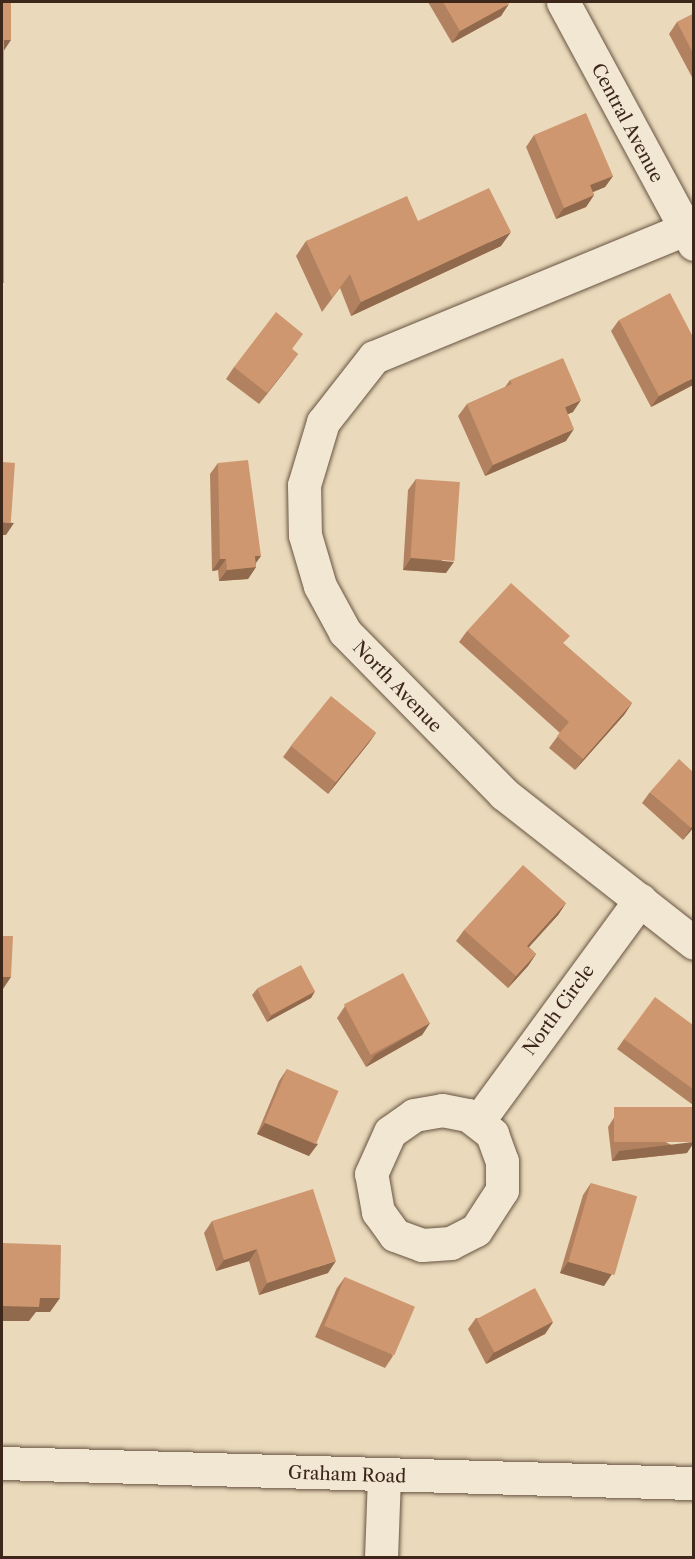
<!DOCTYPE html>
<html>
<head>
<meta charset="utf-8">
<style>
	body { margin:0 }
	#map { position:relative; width:695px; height:1559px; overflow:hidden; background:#eadabb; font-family:"Libre Caslon Text",serif }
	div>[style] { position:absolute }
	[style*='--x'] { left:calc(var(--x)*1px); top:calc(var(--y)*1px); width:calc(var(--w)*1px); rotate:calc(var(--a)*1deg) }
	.roads { filter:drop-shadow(0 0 2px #685442) drop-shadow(0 0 2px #685442) }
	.minor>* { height:33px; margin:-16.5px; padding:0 16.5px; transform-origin:16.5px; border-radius:16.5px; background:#f1e7d3 }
	.secondary>* { height:33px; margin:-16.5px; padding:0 16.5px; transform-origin:16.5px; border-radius:16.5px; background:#f1e7d3 }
	.wall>* { inset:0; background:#b28260 }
	.shaded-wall>* { inset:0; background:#916a4e }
	.building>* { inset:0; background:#cf9770; transform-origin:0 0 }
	span { translate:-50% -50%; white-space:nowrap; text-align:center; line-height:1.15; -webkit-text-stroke:4.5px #f1e7d3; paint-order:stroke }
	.street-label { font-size:18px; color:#3d271a }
	.frame { position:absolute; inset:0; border:3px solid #3d271a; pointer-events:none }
</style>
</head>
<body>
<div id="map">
	<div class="roads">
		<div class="minor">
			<div style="--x:563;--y:2;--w:275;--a:61.6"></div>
			<div style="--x:685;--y:229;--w:336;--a:157.6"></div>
			<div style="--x:374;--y:357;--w:83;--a:128.1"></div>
			<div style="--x:323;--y:422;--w:66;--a:106.8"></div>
			<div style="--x:304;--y:485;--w:50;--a:88.9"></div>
			<div style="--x:305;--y:535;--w:53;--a:73.6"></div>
			<div style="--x:320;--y:586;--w:52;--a:61.5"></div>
			<div style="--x:345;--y:632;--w:227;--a:45.5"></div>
			<div style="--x:504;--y:794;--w:241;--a:38.1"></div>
			<div style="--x:442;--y:1110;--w:26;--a:11"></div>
			<div style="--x:468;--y:1115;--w:31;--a:38"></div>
			<div style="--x:492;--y:1134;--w:29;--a:70"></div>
			<div style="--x:502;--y:1161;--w:29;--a:90"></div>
			<div style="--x:502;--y:1190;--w:48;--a:123"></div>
			<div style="--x:476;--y:1230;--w:28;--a:153"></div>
			<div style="--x:451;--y:1243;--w:29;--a:176"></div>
			<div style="--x:422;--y:1245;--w:29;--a:-160"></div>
			<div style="--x:395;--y:1235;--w:29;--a:-126"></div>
			<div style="--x:378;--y:1212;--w:39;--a:-100"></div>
			<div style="--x:371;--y:1174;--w:46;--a:-65.7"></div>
			<div style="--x:390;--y:1132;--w:29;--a:-35"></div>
			<div style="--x:414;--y:1115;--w:28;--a:-10"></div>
			<div style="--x:479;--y:1120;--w:273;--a:-53.8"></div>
			<div style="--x:381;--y:1558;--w:81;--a:-87.9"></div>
		</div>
		<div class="secondary">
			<div style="--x:2;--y:1463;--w:692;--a:1.66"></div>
		</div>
	</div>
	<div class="wall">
		<div style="clip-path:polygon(428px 2px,508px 2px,501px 16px,452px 43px)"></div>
		<div style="clip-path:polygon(693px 14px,693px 79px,669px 34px,677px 22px)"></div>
		<div style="clip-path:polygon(534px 135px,613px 176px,605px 187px,593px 192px,594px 195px,586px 207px,556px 219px,526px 147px)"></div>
		<div style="clip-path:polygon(418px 221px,501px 246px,351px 316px,340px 288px,322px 312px,296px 256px,306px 241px)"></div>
		<div style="clip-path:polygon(619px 320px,693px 385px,651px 407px,611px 331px)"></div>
		<div style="clip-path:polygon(292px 349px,298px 354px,259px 404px,226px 379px,234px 367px)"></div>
		<div style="clip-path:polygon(510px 380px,573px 412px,568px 414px,566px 441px,485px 476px,458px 416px,467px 404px,505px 387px)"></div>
		<div style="clip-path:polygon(218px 463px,256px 563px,256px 567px,248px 579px,219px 581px,218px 570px,212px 571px,210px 474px)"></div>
		<div style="clip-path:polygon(416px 479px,446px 573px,403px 570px,408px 490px)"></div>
		<div style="clip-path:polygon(467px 631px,564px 644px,632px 703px,624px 715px,575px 770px,549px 748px,560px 733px,459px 642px)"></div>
		<div style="clip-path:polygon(376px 733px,368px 744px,328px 794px,283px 757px,291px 746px)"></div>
		<div style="clip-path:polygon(650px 792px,693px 828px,683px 840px,642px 803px)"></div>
		<div style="clip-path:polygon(566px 903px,558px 915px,529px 947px,536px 954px,528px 966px,508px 988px,456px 941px,464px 930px)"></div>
		<div style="clip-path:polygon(257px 989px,315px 991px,311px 998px,267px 1022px,252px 995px)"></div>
		<div style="clip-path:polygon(345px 1006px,430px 1023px,422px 1035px,366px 1067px,337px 1018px)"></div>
		<div style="clip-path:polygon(693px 1025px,693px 1105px,617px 1049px,624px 1039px)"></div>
		<div style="clip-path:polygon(287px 1069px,309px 1156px,257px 1134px,279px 1081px)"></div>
		<div style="clip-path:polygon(615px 1116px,687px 1153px,612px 1161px,608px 1127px)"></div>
		<div style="clip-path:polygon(591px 1183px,604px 1286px,560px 1273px,583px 1195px)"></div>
		<div style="clip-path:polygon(212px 1221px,328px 1273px,259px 1295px,249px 1261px,216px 1271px,204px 1233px)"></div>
		<div style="clip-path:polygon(345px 1277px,393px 1356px,385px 1368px,315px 1337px,337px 1288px)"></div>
		<div style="clip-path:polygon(476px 1318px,553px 1322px,545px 1334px,486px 1364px,468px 1329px)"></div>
	</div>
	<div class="shaded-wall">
		<div style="clip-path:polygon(509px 4px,501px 16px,452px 43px,460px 31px)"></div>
		<div style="clip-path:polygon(4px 40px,11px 40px,3px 52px)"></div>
		<div style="clip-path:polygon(613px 176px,605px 187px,581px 197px,590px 185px)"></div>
		<div style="clip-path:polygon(594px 195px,586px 207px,556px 219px,564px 208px)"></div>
		<div style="clip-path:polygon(511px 232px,501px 246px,351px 316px,361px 302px)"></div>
		<div style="clip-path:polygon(298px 354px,289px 366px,259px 404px,267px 393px)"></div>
		<div style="clip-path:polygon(693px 378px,693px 385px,651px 407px,659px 396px)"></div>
		<div style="clip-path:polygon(581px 400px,573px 412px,557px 419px,565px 407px)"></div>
		<div style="clip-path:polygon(574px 429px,566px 441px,485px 476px,493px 465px)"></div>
		<div style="clip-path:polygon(2px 522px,14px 523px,6px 535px,2px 535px)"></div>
		<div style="clip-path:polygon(255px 556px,261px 556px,253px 567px)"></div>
		<div style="clip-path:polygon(411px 558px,454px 562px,446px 573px,403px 570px)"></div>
		<div style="clip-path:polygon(220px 559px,226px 559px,218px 570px,212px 571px)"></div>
		<div style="clip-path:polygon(256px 567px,248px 579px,219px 581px,227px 570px)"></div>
		<div style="clip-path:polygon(632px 703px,624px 715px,575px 770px,583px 759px)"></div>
		<div style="clip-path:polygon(376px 733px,368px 744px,328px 794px,336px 782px)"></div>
		<div style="clip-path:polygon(693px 825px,693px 828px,683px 840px)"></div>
		<div style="clip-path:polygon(566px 903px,558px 915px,519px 958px,527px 946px)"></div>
		<div style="clip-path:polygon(536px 954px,528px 966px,508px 988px,516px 976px)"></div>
		<div style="clip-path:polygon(2px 977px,11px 977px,3px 989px,2px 989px)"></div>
		<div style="clip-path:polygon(315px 991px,311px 998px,267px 1022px,271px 1016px)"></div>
		<div style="clip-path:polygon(430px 1023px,422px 1035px,366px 1067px,375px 1055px)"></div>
		<div style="clip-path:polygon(265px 1123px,318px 1144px,309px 1156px,257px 1134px)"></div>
		<div style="clip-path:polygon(693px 1142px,693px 1144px,687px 1153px,612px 1161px,619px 1151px)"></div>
		<div style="clip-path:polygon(257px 1249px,249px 1261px,216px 1271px,224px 1260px)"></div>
		<div style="clip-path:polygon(336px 1261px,328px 1273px,259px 1295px,267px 1283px)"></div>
		<div style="clip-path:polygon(568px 1262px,612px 1274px,604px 1286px,560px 1273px)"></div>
		<div style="clip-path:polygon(40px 1298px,60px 1298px,50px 1312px,36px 1312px,29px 1321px,2px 1321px,2px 1306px)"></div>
		<div style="clip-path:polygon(553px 1322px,545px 1334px,486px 1364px,494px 1352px)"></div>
	</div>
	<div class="building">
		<div style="clip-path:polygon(2px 2px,11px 2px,11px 40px,4px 40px,4px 283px,2px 283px)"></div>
		<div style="clip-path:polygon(443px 2px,508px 2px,509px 4px,460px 31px)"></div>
		<div style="clip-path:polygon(693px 14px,693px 53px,677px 22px)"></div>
		<div style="clip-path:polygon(586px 113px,613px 176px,590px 185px,594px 195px,564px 208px,534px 135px)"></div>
		<div style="clip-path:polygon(489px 188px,511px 232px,361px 302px,350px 274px,332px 298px,306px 241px,407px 196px,418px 221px)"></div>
		<div style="clip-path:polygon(670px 293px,693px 337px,693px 378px,659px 396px,619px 320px)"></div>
		<div style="clip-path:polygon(276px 312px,303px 334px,292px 349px,298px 354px,267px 393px,234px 367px)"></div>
		<div style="clip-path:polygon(563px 358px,581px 400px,565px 407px,574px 429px,493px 465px,467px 404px,512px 384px,510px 380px)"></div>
		<div style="clip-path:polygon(248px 460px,261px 556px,255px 556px,256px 567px,227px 570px,226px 559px,220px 559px,218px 463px)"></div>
		<div style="left:2px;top:462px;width:13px;height:60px;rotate:4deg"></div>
		<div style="left:416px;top:479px;width:44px;height:79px;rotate:4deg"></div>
		<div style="clip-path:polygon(511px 583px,570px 636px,563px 643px,632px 703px,583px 759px,557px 736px,569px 722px,467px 631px)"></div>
		<div style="left:331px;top:696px;width:58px;height:64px;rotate:39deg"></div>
		<div style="clip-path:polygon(679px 759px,693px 772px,693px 825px,691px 828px,650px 792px)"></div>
		<div style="clip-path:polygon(523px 865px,566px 903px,527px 946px,536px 954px,516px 976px,464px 930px)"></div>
		<div style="clip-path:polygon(2px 936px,13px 936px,11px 977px,2px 977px)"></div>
		<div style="left:301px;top:965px;width:30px;height:50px;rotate:62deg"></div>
		<div style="left:403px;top:973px;width:57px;height:67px;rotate:62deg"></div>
		<div style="clip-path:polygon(655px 997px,693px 1025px,693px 1089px,624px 1039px)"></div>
		<div style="left:287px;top:1069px;width:56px;height:58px;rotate:23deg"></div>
		<div style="left:693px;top:1107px;width:35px;height:79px;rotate:90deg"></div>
		<div style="left:591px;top:1183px;width:48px;height:82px;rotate:16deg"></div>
		<div style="clip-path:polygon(313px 1189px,336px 1261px,267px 1283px,257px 1249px,224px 1260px,212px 1221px)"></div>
		<div style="clip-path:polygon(2px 1243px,61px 1245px,60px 1298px,40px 1298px,39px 1307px,2px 1306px)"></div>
		<div style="left:345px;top:1277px;width:76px;height:53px;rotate:23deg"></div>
		<div style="left:535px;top:1288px;width:38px;height:66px;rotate:62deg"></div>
	</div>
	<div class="street-label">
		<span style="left:627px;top:123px;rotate:62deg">Central Avenue</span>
		<span style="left:397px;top:687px;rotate:46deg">North Avenue</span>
		<span style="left:559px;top:1010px;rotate:-54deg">North Circle</span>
		<span style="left:347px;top:1475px;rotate:2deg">Graham Road</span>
	</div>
	<div class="frame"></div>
</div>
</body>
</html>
